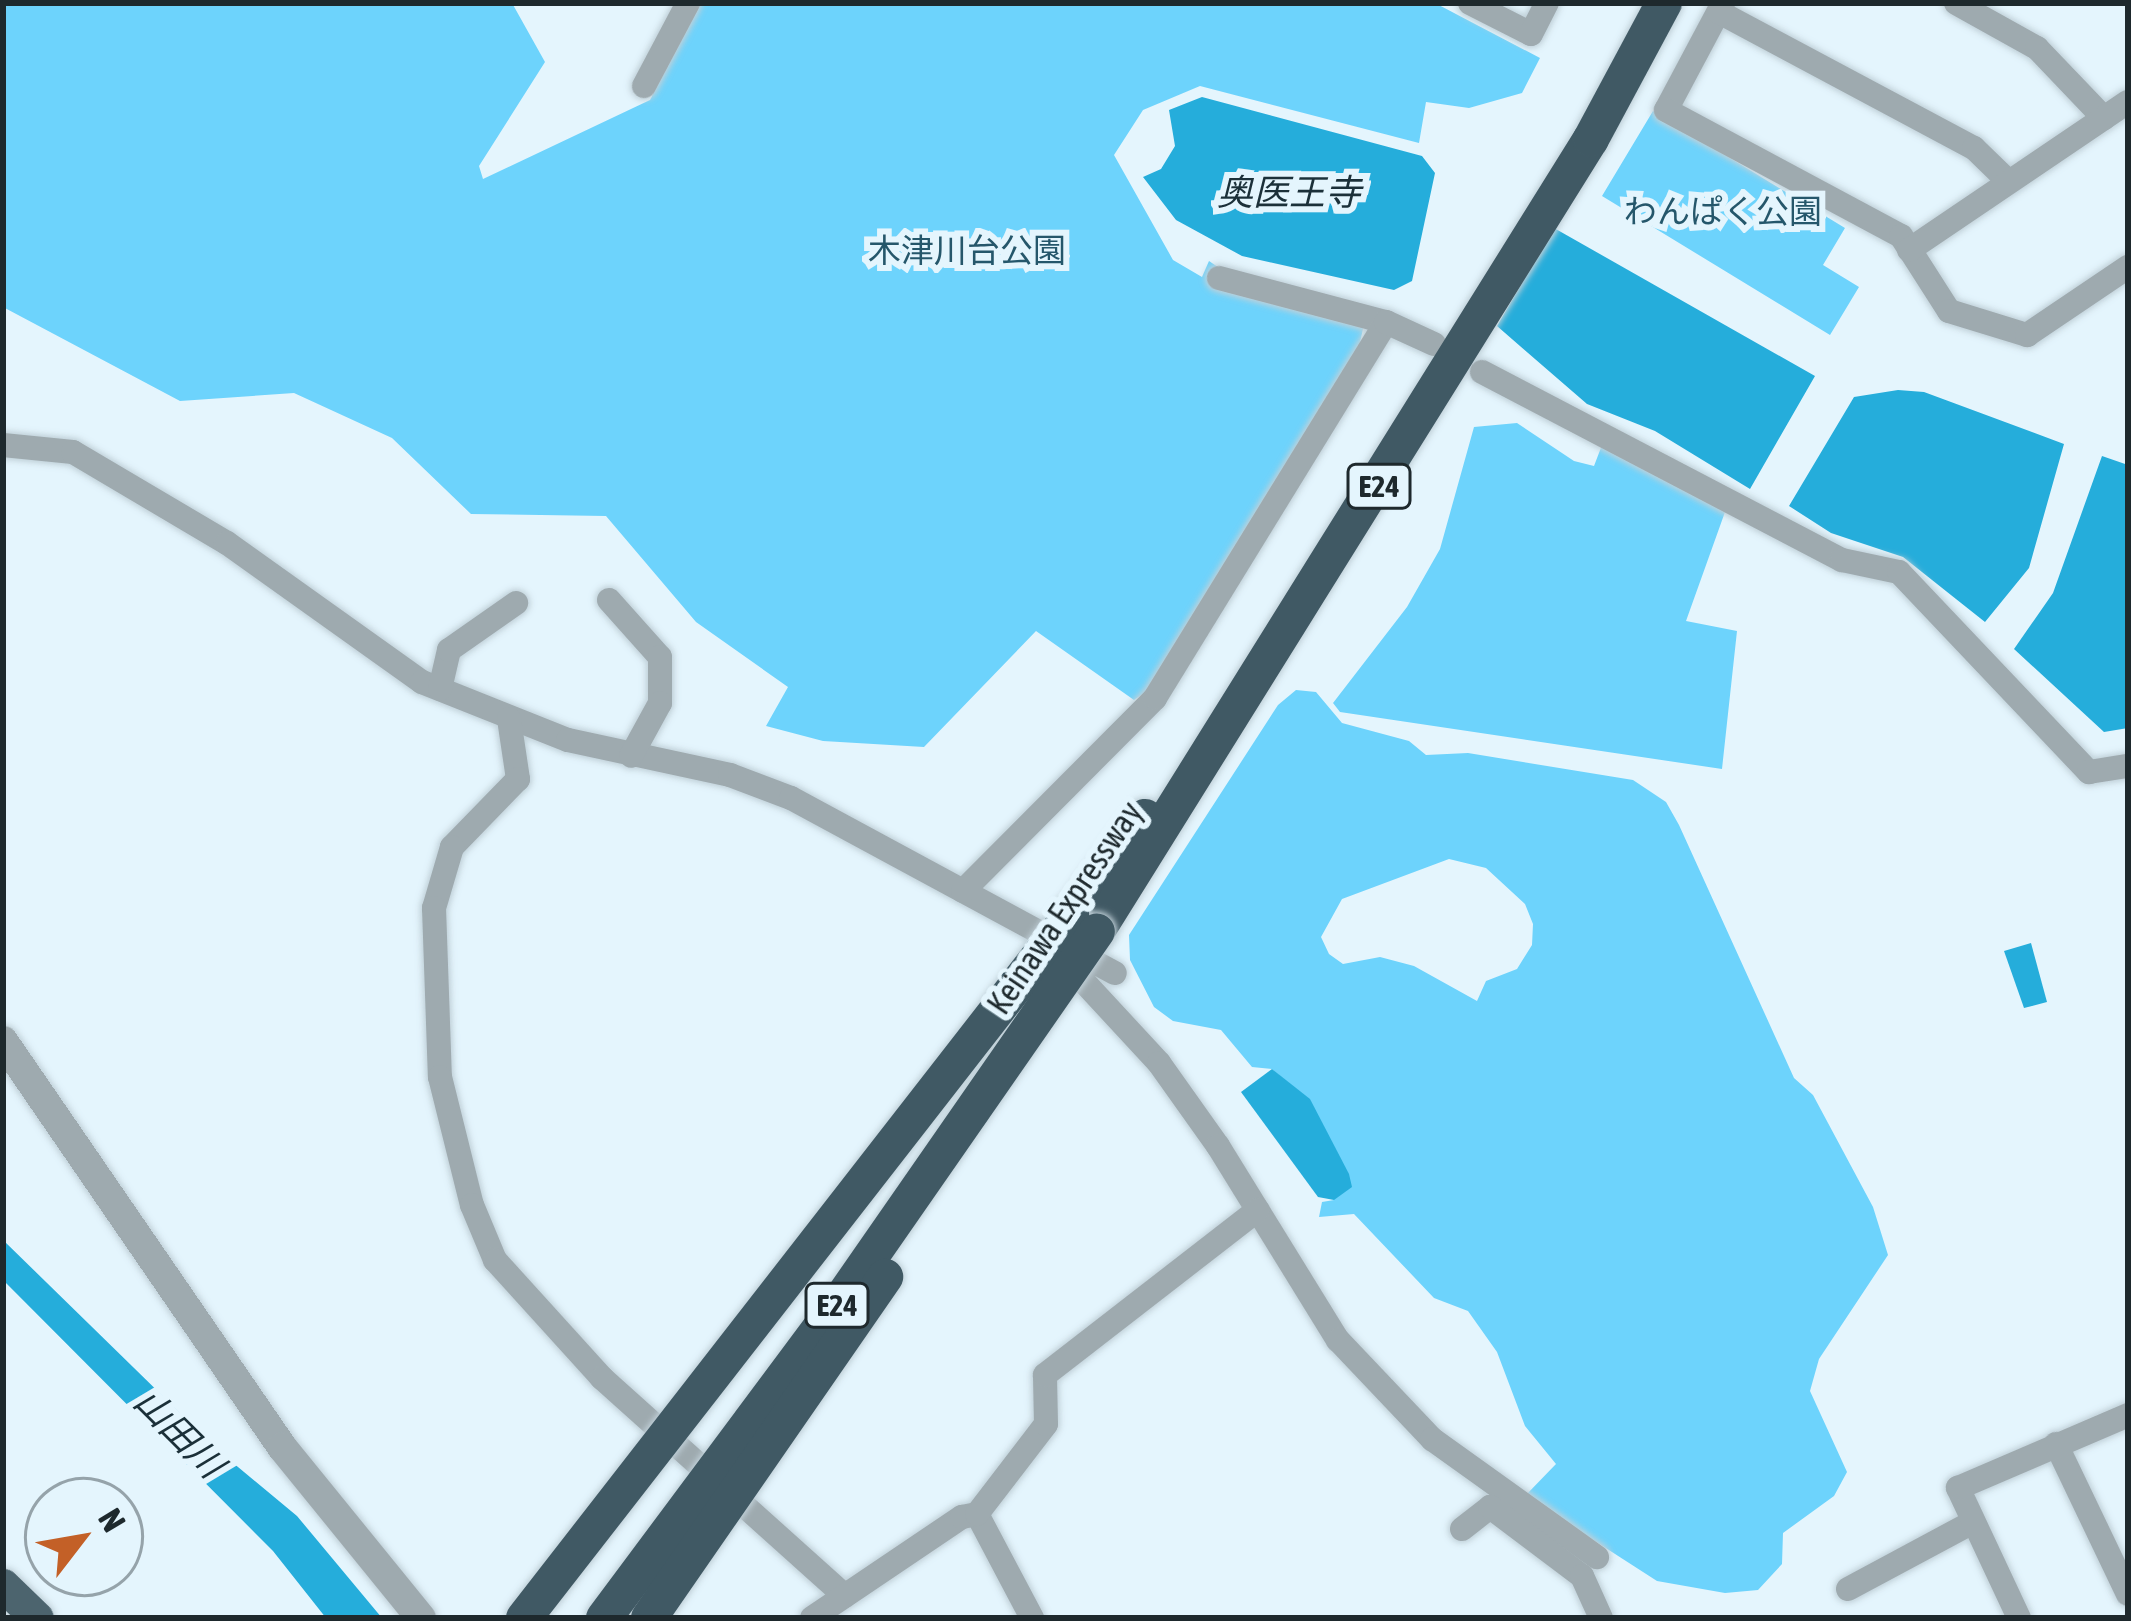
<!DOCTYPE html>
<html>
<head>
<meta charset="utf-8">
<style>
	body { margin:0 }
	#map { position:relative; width:2131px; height:1621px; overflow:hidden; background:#e4f5fd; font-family:"Asap Condensed","Noto Sans JP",sans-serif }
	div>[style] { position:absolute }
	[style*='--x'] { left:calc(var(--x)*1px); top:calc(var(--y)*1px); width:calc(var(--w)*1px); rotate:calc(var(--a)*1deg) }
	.green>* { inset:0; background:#6dd3fc }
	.water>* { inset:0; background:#25addb }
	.roads { filter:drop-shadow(0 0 3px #c0d0d8) drop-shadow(0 0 3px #c0d0d8) }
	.minor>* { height:24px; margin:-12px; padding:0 12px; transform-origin:12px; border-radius:12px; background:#9eaaaf }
	.tertiary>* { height:30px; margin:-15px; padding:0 15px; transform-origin:15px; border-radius:15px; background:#9eaaaf }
	.trunk>* { height:33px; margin:-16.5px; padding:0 16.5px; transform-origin:16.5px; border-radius:16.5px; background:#4c646e }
	.motorway>* { height:36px; margin:-18px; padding:0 18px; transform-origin:18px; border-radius:18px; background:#405964 }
	.bridges { filter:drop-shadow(0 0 3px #c0d0d8) drop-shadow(0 0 3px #c0d0d8) }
	.motorway-bridge>* { height:36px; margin:-18px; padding:0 18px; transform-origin:18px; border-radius:18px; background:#405964 }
	span { translate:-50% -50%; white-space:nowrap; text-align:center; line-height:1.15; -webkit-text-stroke:12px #e4f5fd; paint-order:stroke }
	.shield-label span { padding:3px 9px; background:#e4f5fd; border:3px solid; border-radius:9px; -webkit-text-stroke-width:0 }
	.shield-label { font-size:30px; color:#1e292d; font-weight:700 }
	.park-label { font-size:33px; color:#25576b }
	.street-label { font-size:33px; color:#1e292d }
	.water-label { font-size:36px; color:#1b3039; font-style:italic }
	.frame { position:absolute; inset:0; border:6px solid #1e292d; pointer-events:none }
	.north { position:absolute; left:24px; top:1477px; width:120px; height:120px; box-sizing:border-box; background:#e4f5fd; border:3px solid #95a3aa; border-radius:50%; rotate:59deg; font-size:33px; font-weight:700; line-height:48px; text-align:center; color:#1e292d }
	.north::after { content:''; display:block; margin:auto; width:42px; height:54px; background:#c36027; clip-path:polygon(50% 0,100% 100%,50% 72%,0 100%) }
</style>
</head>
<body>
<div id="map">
	<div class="green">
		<div style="clip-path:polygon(3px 3px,512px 3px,545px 62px,479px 166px,483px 179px,650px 100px,701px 3px,1435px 3px,1540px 58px,1522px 93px,1469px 108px,1426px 102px,1419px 143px,1200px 86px,1143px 110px,1114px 155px,1173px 260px,1202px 277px,1209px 261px,1234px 278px,1367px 311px,1359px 347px,1150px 689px,1134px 700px,1036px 631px,924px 747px,823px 741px,766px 726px,788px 687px,696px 622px,606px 516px,471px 514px,392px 438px,294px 393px,180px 401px,3px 307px)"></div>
		<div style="clip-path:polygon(1653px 111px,1845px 228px,1823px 265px,1859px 287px,1830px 335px,1602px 196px)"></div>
		<div style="clip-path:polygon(1517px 423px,1574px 461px,1594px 466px,1602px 445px,1725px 512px,1686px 621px,1737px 631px,1722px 769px,1340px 712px,1333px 703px,1407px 607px,1440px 549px,1474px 427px)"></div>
		<div style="clip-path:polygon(evenodd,1296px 690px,1316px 692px,1342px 723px,1409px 741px,1426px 755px,1468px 753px,1633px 780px,1666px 802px,1679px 825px,1794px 1078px,1813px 1095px,1873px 1207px,1888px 1255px,1819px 1359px,1810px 1391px,1847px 1472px,1834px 1496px,1783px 1533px,1782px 1564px,1758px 1590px,1725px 1593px,1657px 1581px,1525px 1496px,1556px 1464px,1525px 1426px,1497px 1352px,1468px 1311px,1434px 1298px,1354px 1214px,1319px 1217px,1322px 1202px,1334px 1200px,1312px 1104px,1272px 1069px,1252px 1067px,1221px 1030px,1173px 1021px,1154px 1007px,1130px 960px,1129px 935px,1278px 705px,1296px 690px,1449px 859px,1486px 868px,1525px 904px,1533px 924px,1532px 945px,1517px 969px,1486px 981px,1477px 1001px,1414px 966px,1380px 957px,1343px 964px,1329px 954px,1321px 937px,1342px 899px,1449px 859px)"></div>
	</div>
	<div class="water">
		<div style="clip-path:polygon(1202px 97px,1422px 156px,1435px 173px,1412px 281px,1394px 290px,1242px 256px,1176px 220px,1143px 177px,1161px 169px,1175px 146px,1169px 110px)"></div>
		<div style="clip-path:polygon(1554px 228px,1815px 376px,1750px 489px,1655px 431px,1587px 404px,1497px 326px)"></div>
		<div style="clip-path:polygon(1898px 390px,1924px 392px,2064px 444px,2029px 568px,1985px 622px,1903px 557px,1831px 533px,1789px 506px,1854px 397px)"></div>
		<div style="clip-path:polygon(2102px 456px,2128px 465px,2128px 728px,2104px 732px,2014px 649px,2053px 593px)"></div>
		<div style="clip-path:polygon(2031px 943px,2047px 1002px,2024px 1008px,2004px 951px)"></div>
		<div style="clip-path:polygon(1272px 1069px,1310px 1099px,1349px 1174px,1352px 1187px,1334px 1200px,1318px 1197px,1241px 1092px)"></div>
		<div style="clip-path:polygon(3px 1240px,220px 1452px,297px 1516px,382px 1618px,326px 1618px,273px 1551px,3px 1280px)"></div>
	</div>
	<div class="roads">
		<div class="minor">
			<div style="--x:1470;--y:3;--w:68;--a:26.9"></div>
			<div style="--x:1531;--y:34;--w:35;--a:-63"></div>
			<div style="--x:1723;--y:3;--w:121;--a:118"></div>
			<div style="--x:1666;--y:110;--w:267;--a:28.2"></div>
			<div style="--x:1901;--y:236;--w:89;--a:57.4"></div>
			<div style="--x:1949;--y:311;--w:82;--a:17.1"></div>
			<div style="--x:2027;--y:335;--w:122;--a:-34"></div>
			<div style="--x:1956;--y:3;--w:93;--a:29.1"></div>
			<div style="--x:2037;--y:48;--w:97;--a:46.3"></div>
			<div style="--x:1719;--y:12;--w:289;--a:28.1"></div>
			<div style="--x:1974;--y:148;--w:46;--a:44.1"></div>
			<div style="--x:644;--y:86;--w:94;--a:-62.1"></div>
			<div style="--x:1909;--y:250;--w:264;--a:-34.1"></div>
			<div style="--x:1219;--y:278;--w:173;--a:14.8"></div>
			<div style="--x:1482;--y:372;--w:406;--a:27.6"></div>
			<div style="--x:1842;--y:560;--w:58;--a:11.9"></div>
			<div style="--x:1899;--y:572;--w:276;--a:46.5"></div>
			<div style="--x:2089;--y:772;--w:39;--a:-9"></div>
			<div style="--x:3;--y:445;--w:70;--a:5.7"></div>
			<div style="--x:73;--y:452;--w:179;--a:30.6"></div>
			<div style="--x:227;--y:543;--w:239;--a:35.5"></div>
			<div style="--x:422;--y:682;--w:157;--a:21.7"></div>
			<div style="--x:568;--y:740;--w:166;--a:12.2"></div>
			<div style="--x:730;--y:775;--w:65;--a:20.7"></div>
			<div style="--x:791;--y:798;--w:368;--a:28.4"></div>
			<div style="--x:609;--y:600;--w:76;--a:48.2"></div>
			<div style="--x:660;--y:657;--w:46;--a:90"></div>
			<div style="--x:660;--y:703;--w:60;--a:118.7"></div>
			<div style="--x:440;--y:689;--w:40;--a:-77"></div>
			<div style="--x:449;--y:650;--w:82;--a:-35"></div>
			<div style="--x:509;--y:719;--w:61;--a:81.5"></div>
			<div style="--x:518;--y:779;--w:95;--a:134.1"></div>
			<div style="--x:452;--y:847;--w:64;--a:106.4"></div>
			<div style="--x:434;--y:908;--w:169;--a:88"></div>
			<div style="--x:440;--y:1077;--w:132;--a:76"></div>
			<div style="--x:472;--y:1205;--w:60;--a:67.3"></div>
			<div style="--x:495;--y:1260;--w:159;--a:47.8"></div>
			<div style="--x:602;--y:1378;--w:326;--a:41.9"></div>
			<div style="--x:963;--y:891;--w:272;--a:-45.1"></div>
			<div style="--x:1155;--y:698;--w:441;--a:-58.4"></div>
			<div style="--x:1386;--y:322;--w:53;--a:24.6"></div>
			<div style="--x:1072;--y:956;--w:30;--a:64"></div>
			<div style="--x:1085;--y:983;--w:109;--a:47.2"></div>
			<div style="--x:1159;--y:1063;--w:102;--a:54.6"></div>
			<div style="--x:1218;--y:1146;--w:228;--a:58.3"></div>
			<div style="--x:1338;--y:1340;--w:137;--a:46.5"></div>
			<div style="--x:1432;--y:1439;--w:203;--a:35.6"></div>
			<div style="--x:2056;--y:1444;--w:166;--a:64.4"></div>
			<div style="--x:977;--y:1514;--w:118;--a:62.1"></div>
			<div style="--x:1462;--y:1529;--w:36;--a:-38"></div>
			<div style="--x:1490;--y:1507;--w:115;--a:36.9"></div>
			<div style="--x:1582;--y:1576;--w:46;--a:65.7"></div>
			<div style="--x:1848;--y:1589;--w:142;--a:-28.2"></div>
			<div style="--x:812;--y:1618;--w:181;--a:-34"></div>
			<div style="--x:962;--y:1517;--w:15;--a:-11"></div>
			<div style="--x:977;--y:1514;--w:113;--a:-52.5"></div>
			<div style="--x:1046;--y:1424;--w:49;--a:-91.2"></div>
			<div style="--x:1045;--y:1375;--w:269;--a:-37.8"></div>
			<div style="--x:2019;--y:1618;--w:144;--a:-115.1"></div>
			<div style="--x:1958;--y:1488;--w:185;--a:-23.2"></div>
		</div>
		<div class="tertiary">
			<div style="--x:3;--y:1041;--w:493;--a:55.5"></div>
			<div style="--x:282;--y:1447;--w:220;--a:50.9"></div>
		</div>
		<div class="trunk">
			<div style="--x:3;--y:1585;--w:47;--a:44.1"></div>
		</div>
		<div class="motorway">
			<div style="--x:1071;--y:915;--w:123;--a:-52.9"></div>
			<div style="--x:1097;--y:931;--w:933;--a:-58.05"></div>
			<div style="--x:1591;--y:139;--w:154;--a:-61.8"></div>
		</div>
	</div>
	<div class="bridges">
		<div class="motorway-bridge">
			<div style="--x:524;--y:1618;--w:891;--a:-52.11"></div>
			<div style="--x:604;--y:1618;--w:395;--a:-53.3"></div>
			<div style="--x:840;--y:1301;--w:450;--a:-55.2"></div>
			<div style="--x:649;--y:1618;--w:415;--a:-55.3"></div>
		</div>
	</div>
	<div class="shield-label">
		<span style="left:1379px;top:486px">E24</span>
		<span style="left:837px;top:1305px">E24</span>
	</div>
	<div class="park-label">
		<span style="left:1723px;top:212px">わんぱく公園</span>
		<span style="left:967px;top:251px">木津川台公園</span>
	</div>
	<div class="street-label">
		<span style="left:1065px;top:908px;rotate:-56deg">Keinawa Expressway</span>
	</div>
	<div class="water-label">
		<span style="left:1289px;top:193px">奥医王寺</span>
		<span style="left:179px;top:1433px;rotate:45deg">山田川</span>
	</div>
	<div class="frame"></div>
	<div class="north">N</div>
</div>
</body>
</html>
